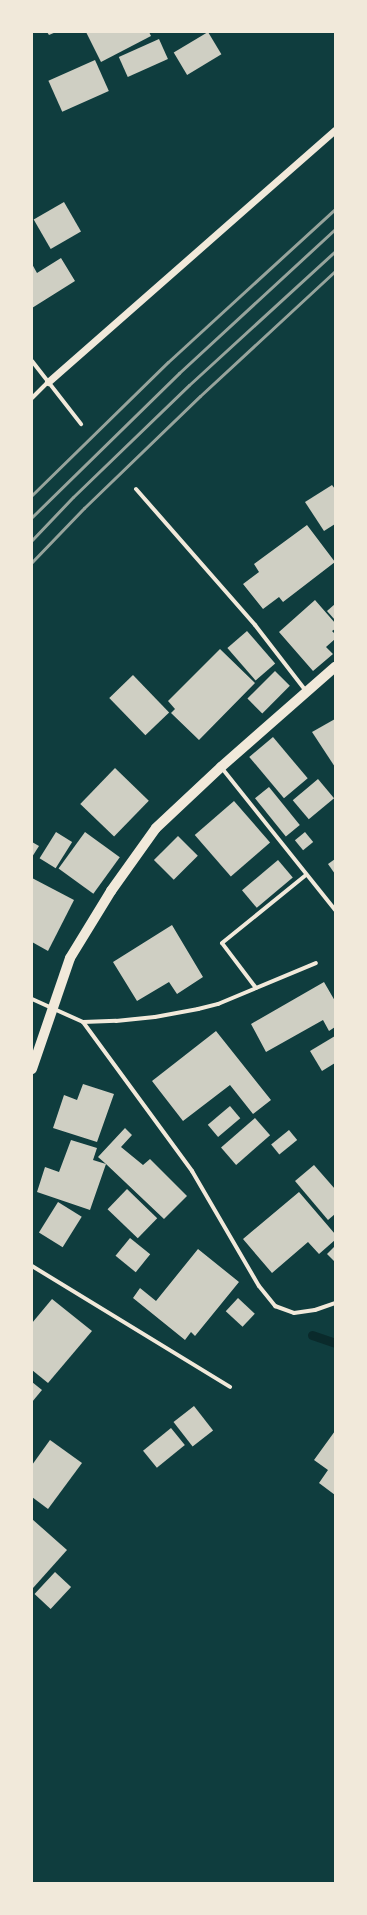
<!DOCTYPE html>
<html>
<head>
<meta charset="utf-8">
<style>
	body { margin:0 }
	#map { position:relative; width:367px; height:1915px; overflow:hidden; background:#0f3d3e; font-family:"Nunito Sans",sans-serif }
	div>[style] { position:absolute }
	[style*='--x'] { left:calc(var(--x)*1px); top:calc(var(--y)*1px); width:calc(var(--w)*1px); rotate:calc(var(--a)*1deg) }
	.stream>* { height:9px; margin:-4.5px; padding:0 4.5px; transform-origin:4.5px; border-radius:4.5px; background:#0a2a2b }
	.building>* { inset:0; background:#cfcfc3; transform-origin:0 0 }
	.minor>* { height:4px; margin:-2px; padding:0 2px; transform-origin:2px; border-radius:2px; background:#f1e9da }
	.tertiary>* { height:7px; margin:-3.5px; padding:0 3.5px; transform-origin:3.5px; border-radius:3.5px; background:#f1e9da }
	.primary>* { height:10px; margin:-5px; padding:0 5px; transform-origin:5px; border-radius:5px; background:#f1e9da }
	.rail>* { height:3px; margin:-1.5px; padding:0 1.5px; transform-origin:1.5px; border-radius:1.5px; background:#97a49c }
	span { translate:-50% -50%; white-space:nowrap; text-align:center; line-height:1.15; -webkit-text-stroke:3.5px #f1e9da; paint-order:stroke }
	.frame { position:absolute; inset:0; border:33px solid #f1e9da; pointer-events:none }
</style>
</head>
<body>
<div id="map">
	<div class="stream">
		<div style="--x:312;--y:1335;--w:24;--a:19"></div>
	</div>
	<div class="building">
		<div style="clip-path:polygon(47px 32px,56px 32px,49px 35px)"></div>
		<div style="clip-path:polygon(86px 32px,149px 32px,151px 36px,101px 62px)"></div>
		<div style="left:208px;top:32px;width:26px;height:40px;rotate:59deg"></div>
		<div style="left:159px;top:39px;width:22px;height:44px;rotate:66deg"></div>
		<div style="left:95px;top:60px;width:34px;height:51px;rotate:66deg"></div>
		<div style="left:64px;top:202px;width:34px;height:35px;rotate:60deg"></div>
		<div style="clip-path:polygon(61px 258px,75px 281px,32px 308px,32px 264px,37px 273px)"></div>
		<div style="clip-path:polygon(332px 485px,335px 489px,335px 524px,324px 531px,305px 502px)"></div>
		<div style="clip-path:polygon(307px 525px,335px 562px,283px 602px,279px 597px,263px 609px,243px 584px,259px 572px,254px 564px)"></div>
		<div style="clip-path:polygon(315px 600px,335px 623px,335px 629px,332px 631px,335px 634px,335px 639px,326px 647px,333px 654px,313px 671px,279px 632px)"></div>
		<div style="clip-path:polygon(335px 604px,335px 620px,327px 611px)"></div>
		<div style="left:247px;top:631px;width:43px;height:26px;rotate:49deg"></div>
		<div style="clip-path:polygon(220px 649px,255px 683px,199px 740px,171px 713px,175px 709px,168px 701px)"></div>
		<div style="left:275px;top:671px;width:21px;height:39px;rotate:45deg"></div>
		<div style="left:133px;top:675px;width:52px;height:33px;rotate:46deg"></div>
		<div style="clip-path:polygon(335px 719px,335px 767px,312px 732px)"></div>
		<div style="left:273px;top:737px;width:54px;height:31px;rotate:50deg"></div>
		<div style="left:115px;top:768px;width:47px;height:50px;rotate:44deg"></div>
		<div style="left:318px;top:779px;width:25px;height:33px;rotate:50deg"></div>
		<div style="left:269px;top:787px;width:49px;height:18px;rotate:51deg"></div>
		<div style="left:234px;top:801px;width:55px;height:52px;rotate:49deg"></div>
		<div style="left:56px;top:832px;width:19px;height:31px;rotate:32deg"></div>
		<div style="left:85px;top:832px;width:43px;height:45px;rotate:36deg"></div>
		<div style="left:305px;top:832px;width:13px;height:13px;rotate:51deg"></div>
		<div style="left:178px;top:836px;width:28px;height:34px;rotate:45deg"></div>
		<div style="clip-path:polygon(32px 842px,39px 846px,32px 857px)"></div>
		<div style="clip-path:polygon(335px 859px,335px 874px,328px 864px)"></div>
		<div style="left:278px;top:860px;width:23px;height:47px;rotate:50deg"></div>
		<div style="clip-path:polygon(32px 878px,74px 900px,48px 951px,32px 942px)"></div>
		<div style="clip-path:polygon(172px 925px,203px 977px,177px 994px,169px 982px,137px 1001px,113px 962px)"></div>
		<div style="clip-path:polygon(324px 982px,335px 1001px,335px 1027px,329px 1031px,323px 1020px,266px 1052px,251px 1024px)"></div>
		<div style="clip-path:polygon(216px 1031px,271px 1100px,253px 1114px,230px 1085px,183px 1121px,152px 1081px)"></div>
		<div style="clip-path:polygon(335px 1036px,335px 1063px,322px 1071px,310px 1051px)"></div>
		<div style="clip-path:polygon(83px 1084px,114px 1094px,97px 1142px,53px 1128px,64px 1095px,77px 1100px)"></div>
		<div style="left:230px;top:1106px;width:16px;height:29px;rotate:50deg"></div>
		<div style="left:255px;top:1118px;width:23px;height:45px;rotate:49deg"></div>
		<div style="clip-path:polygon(125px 1128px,132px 1135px,121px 1147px,143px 1165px,150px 1159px,187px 1196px,164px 1219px,106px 1164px,90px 1210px,37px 1192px,45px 1167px,59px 1172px,71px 1140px,97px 1148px,93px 1160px,106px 1164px,98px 1157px)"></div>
		<div style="left:289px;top:1130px;width:13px;height:23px;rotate:51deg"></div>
		<div style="clip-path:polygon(314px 1165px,335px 1189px,335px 1214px,328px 1220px,295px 1181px)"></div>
		<div style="left:127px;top:1189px;width:42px;height:28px;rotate:44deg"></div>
		<div style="clip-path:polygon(299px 1192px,335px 1234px,335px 1240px,319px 1254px,308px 1242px,272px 1273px,243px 1239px)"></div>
		<div style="left:58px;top:1202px;width:28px;height:36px;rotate:32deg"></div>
		<div style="left:130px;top:1238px;width:26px;height:23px;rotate:39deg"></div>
		<div style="clip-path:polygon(335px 1246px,335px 1262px,327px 1254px)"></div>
		<div style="clip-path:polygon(198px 1249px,239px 1282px,195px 1336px,191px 1332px,185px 1340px,133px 1298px,140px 1288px,156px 1301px)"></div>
		<div style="left:238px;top:1298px;width:23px;height:18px;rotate:43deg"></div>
		<div style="clip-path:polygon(52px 1299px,92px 1331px,48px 1383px,32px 1370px,32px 1323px)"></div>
		<div style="clip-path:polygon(32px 1382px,42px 1390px,32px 1402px)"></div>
		<div style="left:194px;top:1406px;width:31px;height:26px;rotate:52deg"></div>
		<div style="left:171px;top:1428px;width:22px;height:36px;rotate:51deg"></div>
		<div style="clip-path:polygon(335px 1431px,335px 1495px,319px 1483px,328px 1470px,314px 1460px)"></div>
		<div style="clip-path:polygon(50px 1440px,82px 1463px,48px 1509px,32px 1497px,32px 1465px)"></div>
		<div style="clip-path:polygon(32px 1519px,67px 1550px,33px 1588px,32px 1587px)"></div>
		<div style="left:55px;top:1572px;width:22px;height:30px;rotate:43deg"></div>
	</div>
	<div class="minor">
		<div style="--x:32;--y:361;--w:80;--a:52.1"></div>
		<div style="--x:32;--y:398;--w:23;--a:-45"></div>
		<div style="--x:136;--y:489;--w:181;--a:48.8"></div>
		<div style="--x:255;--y:625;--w:83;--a:52.3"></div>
		<div style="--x:221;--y:767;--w:183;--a:51.4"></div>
		<div style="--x:256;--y:988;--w:56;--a:-127.1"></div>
		<div style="--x:222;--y:943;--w:108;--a:-39"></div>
		<div style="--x:32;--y:999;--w:56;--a:24.3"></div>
		<div style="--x:83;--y:1022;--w:185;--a:53.8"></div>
		<div style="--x:192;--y:1171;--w:133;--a:59.8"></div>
		<div style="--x:259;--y:1286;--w:26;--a:51"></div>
		<div style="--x:275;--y:1306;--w:20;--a:20"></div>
		<div style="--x:294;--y:1313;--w:21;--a:-8"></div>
		<div style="--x:315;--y:1310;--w:21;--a:-19"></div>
		<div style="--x:83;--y:1022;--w:33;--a:-2"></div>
		<div style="--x:116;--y:1021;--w:39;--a:-6"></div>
		<div style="--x:155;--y:1017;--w:44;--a:-10.5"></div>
		<div style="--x:198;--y:1009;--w:21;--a:-14"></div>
		<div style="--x:218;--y:1004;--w:106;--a:-22.7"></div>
		<div style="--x:32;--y:1266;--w:232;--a:31.4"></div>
	</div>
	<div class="tertiary">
		<div style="--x:48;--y:382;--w:382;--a:-41.3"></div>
	</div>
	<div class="primary">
		<div style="--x:32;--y:1069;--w:117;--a:-71.1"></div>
		<div style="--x:70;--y:958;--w:79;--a:-58.5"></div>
		<div style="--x:111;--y:891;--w:77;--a:-54.5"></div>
		<div style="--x:156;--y:828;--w:89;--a:-43.2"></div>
		<div style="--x:221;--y:767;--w:152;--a:-41.3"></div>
	</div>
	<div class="rail">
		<div style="--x:32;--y:495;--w:190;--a:-44.4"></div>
		<div style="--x:168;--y:362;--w:226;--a:-42.5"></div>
		<div style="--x:32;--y:517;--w:206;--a:-44.4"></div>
		<div style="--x:179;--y:373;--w:212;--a:-42.7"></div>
		<div style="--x:32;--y:540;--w:59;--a:-46.4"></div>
		<div style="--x:73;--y:497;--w:161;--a:-44"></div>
		<div style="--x:189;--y:385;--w:198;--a:-42.5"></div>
		<div style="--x:32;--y:562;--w:75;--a:-46.1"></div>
		<div style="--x:84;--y:508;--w:161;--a:-44"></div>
		<div style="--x:200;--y:396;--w:184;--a:-42.8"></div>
	</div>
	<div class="frame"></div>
</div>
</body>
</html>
